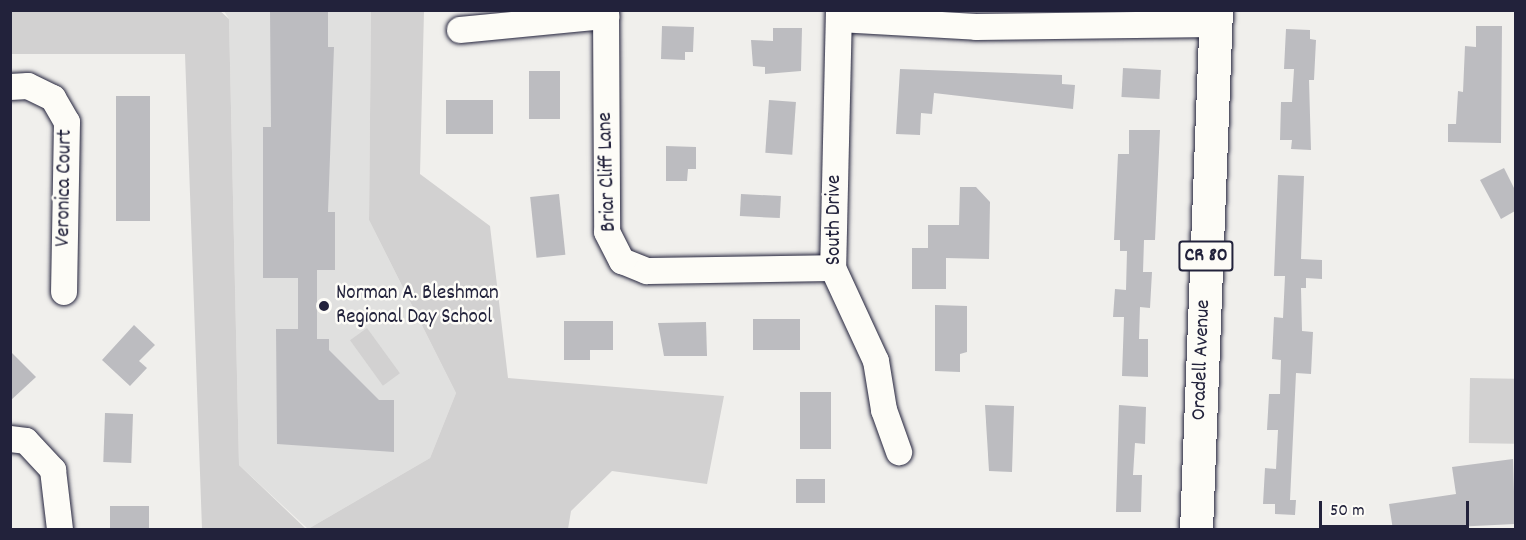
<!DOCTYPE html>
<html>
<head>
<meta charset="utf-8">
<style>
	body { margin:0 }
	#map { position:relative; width:1526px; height:540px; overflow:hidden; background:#f0efec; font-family:Dekko,sans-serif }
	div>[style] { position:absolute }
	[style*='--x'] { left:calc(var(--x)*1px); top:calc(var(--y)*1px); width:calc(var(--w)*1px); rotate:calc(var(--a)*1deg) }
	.built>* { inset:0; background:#e0e0df }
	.green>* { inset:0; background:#d2d1d1; transform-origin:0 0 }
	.building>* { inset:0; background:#bcbcc0; transform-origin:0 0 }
	.roads { filter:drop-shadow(0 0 2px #22223b) drop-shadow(0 0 2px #22223b) }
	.minor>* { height:26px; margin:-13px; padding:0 13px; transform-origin:13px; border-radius:13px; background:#fdfcf7 }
	.major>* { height:33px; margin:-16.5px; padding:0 16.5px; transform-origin:16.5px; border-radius:16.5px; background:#fdfcf7 }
	.dots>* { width:16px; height:16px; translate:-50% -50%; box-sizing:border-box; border:3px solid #fdfcf7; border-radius:50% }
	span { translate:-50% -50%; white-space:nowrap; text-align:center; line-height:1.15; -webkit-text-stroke:5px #fdfcf7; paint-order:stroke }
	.shield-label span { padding:2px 4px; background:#fdfcf7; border:2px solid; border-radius:4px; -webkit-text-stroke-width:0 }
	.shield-label { font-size:20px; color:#22223b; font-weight:700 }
	.street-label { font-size:21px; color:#22223b }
	.poi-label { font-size:21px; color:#22223b }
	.left { translate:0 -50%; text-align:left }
	.frame { position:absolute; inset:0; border:12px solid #22223b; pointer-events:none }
	.scale { position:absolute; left:1319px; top:501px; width:150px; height:27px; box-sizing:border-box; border:3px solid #22223b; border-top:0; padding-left:8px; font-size:18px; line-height:21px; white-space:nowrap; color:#22223b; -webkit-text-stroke:4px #fdfcf7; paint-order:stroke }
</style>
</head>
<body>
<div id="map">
	<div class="built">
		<div style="clip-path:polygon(224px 11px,371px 11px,369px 220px,456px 393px,430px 458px,308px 529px,239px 465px,229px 19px)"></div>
	</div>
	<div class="green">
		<div style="clip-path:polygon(219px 10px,229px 19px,239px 465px,306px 529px,202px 529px,185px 54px,11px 54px,11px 11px)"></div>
		<div style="clip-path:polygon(371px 11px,424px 11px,420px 174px,490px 226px,508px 378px,724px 396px,707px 484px,612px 471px,571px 511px,568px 529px,308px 529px,430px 458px,456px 393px,369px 220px)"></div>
		<div style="left:367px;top:328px;width:56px;height:21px;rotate:54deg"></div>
		<div style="left:1470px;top:378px;width:45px;height:65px;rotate:1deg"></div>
	</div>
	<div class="building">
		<div style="clip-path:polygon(270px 10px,328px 10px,328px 47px,334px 47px,328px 212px,335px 212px,335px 270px,317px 270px,317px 339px,329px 339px,329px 350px,379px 400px,394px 400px,394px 452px,277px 444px,276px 329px,298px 329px,298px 278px,263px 278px,263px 127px,271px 127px)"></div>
		<div style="clip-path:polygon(662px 26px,694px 27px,693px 52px,685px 52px,685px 60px,661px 59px)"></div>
		<div style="clip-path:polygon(1476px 26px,1502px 26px,1501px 143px,1448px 142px,1448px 124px,1456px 124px,1458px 91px,1463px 92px,1465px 46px,1476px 47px)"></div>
		<div style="clip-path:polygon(773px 28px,802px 28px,801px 71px,765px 74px,765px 67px,753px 66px,751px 40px,773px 41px)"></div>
		<div style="clip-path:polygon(1286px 29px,1310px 30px,1310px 39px,1316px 40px,1314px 80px,1309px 80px,1311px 150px,1291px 149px,1292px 140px,1280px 140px,1281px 102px,1292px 102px,1294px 69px,1284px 69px)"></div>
		<div style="left:1123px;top:68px;width:38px;height:29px;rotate:3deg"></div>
		<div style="clip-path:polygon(900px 69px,1062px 75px,1062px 84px,1075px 85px,1073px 109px,934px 93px,932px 114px,921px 113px,920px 135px,896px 134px)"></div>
		<div style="left:529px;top:71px;width:31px;height:48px"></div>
		<div style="left:116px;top:96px;width:34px;height:125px"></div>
		<div style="left:446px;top:100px;width:47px;height:34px"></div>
		<div style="left:769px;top:100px;width:27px;height:53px;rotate:4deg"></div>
		<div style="clip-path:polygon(1129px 130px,1160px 130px,1155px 240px,1144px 240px,1143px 272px,1152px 272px,1150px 308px,1140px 307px,1139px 339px,1148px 339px,1148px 377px,1122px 376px,1124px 317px,1113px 317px,1115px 289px,1126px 290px,1127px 251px,1120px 251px,1120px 240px,1114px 240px,1118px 154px,1129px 154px)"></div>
		<div style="clip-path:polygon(666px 146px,696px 147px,696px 169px,688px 169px,687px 181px,666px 181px)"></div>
		<div style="clip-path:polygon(1504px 168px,1515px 190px,1515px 211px,1501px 219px,1480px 180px)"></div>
		<div style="clip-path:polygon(1278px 175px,1304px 176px,1301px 259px,1322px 260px,1322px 279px,1306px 278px,1306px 288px,1301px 288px,1302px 331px,1313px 332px,1311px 374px,1296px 373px,1290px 500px,1296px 500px,1295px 515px,1275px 514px,1275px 504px,1263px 504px,1265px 468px,1276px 469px,1278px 430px,1267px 430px,1269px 394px,1280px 394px,1281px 360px,1272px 359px,1274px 317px,1283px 318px,1285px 276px,1274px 276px)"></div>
		<div style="clip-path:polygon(960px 187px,976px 187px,990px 202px,989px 259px,946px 258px,946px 289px,912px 289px,912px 248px,928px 248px,928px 225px,959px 225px)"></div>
		<div style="left:559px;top:194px;width:61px;height:29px;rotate:84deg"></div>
		<div style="left:741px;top:194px;width:40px;height:22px;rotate:3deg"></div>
		<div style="clip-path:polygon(935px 305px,967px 306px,967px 352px,960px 354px,960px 372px,935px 371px)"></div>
		<div style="left:753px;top:319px;width:47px;height:31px"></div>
		<div style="clip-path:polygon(564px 321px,613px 321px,613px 350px,590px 350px,590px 360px,564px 360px)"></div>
		<div style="clip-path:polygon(706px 322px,707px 356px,664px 356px,658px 323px)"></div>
		<div style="clip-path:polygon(134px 325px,155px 345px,139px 361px,147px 368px,130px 386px,102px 360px)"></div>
		<div style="clip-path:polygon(10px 351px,36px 377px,10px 401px)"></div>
		<div style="left:800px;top:392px;width:31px;height:57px"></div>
		<div style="clip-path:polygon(985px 405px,1014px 406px,1012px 472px,989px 471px)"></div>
		<div style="clip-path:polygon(1119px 405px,1146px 407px,1145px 444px,1135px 443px,1133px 475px,1142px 475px,1141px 512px,1116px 512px)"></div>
		<div style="left:105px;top:413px;width:28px;height:49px;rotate:2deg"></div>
		<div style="clip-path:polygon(1513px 459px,1515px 524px,1393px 530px,1389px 504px,1456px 494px,1452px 467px)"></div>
		<div style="left:825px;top:479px;width:24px;height:29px;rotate:90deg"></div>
		<div style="left:110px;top:506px;width:39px;height:24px"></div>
	</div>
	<div class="roads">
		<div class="minor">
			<div style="--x:606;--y:10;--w:222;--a:89.7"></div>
			<div style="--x:607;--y:232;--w:33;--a:63"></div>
			<div style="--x:622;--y:261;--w:27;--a:22"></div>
			<div style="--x:647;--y:271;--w:186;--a:-0.9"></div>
			<div style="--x:839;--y:10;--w:258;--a:91.3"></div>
			<div style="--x:833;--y:268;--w:102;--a:65.2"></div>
			<div style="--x:876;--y:361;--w:50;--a:80.7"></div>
			<div style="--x:884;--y:410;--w:45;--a:70.3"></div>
			<div style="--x:839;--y:19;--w:137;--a:3.3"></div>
			<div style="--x:976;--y:27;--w:239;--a:-0.7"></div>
			<div style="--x:460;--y:30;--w:147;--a:-5.5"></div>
			<div style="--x:10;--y:87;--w:18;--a:-3"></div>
			<div style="--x:28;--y:86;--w:28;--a:26"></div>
			<div style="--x:53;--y:98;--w:28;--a:60"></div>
			<div style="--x:67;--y:122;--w:170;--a:91"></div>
			<div style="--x:10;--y:439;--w:16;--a:7"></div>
			<div style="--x:26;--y:441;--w:40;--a:47"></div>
			<div style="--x:53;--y:470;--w:60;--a:83.3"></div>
		</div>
		<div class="major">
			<div style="--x:1196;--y:530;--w:520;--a:-87.8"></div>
		</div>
	</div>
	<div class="dots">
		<div style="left:324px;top:306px;background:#22223b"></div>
	</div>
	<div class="shield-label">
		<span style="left:1206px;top:256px">CR 80</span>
	</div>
	<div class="street-label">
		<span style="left:608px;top:172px;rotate:-92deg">Briar Cliff Lane</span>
		<span style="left:65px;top:188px;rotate:-89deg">Veronica Court</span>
		<span style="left:835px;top:220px;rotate:-90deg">South Drive</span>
		<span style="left:1202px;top:360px;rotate:-88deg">Oradell Avenue</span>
	</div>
	<div class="poi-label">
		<span class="left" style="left:336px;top:306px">Norman A. Bleshman<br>Regional Day School</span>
	</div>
	<div class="frame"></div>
	<div class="scale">50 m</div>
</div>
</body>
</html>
